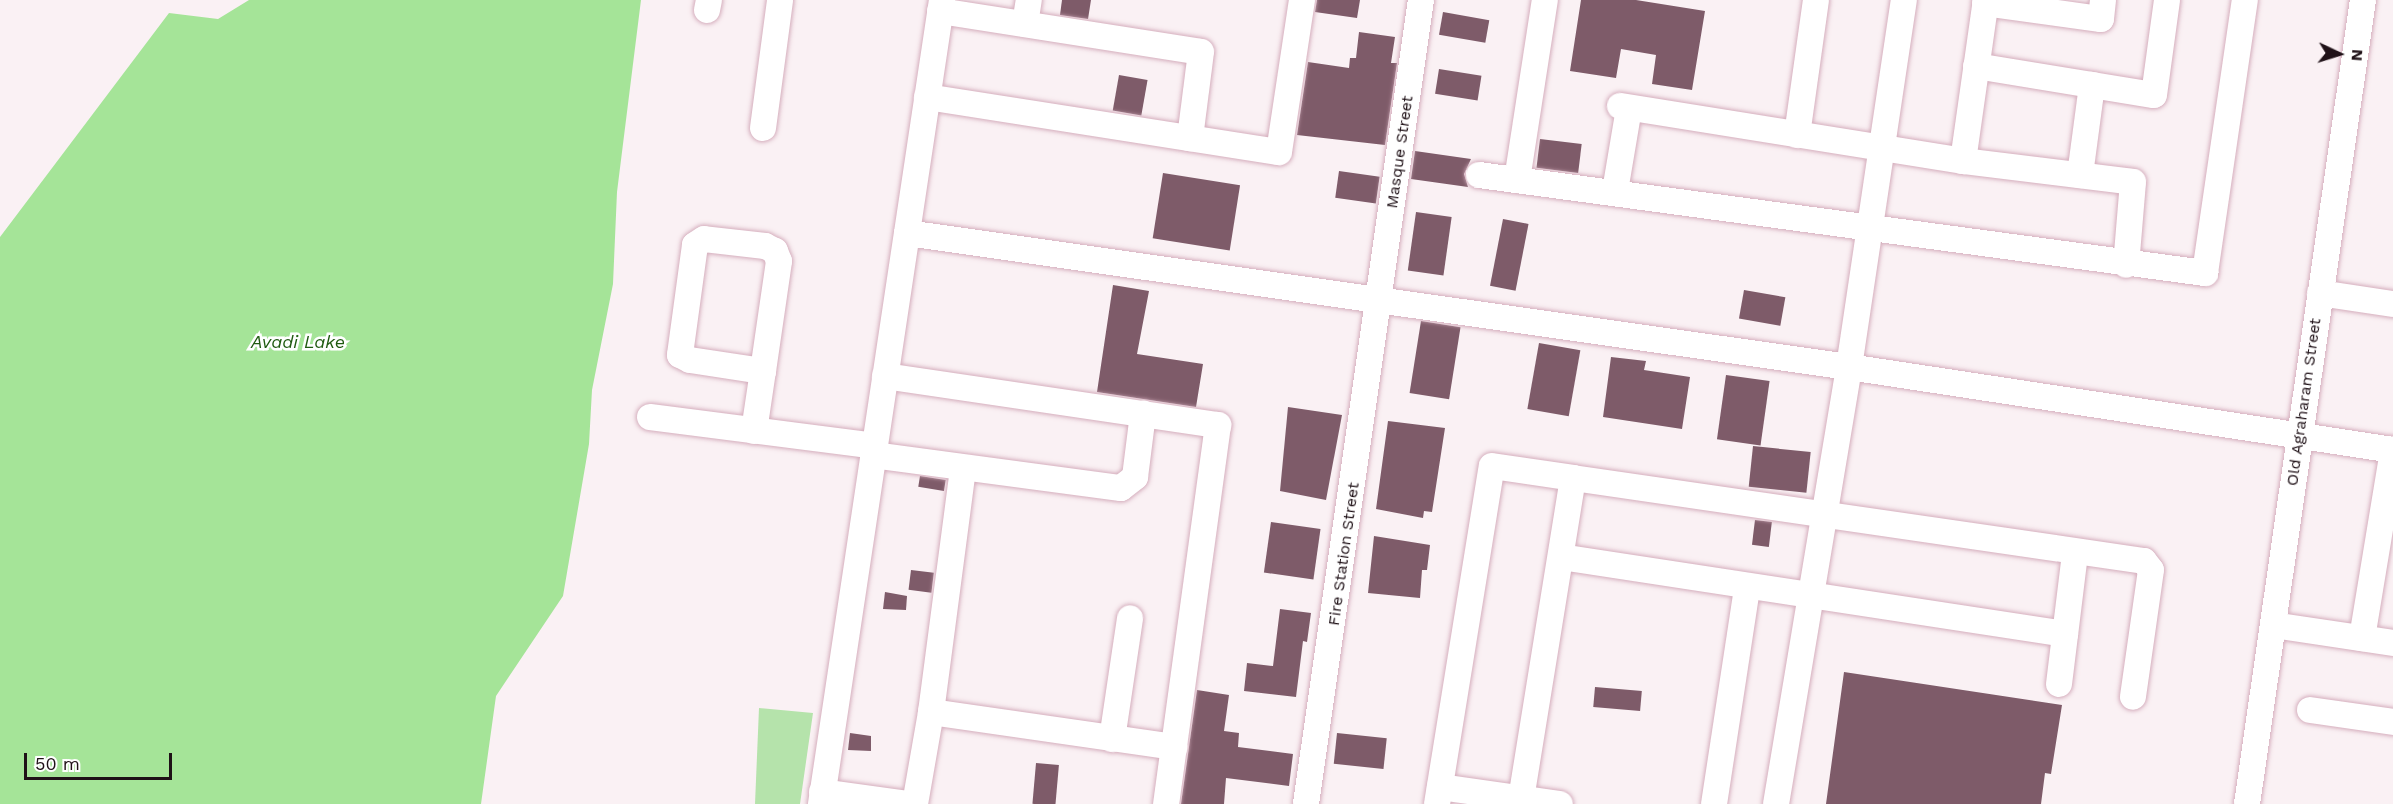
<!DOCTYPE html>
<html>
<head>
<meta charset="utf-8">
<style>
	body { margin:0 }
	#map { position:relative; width:2393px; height:804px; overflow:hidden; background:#faf1f4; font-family:"Work Sans",sans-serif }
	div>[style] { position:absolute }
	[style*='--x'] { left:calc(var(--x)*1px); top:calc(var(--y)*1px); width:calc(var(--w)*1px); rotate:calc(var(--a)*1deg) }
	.green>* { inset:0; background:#b5e3ab }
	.water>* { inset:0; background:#a5e498 }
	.building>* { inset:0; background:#7e5b69; transform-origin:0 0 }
	.roads { filter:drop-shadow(0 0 2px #d5aebd) drop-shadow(0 0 2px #d5aebd) }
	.minor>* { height:26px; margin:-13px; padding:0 13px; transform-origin:13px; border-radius:13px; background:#fff }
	span { translate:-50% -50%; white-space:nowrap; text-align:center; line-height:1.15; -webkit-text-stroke:5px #fff; paint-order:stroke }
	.street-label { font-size:16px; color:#1f1117 }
	.water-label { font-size:18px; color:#1f5a10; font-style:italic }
	.north { position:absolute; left:2309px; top:24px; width:60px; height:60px; -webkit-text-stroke:4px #fff; paint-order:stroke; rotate:94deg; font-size:16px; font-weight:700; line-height:24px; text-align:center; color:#1f1117 }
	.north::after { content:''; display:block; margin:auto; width:21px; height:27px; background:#1f1117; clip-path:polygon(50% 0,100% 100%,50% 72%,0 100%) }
	.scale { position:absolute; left:24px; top:753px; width:148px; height:27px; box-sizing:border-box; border:3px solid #1f1117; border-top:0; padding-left:8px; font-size:18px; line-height:21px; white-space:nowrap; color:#1f1117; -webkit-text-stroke:4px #fff; paint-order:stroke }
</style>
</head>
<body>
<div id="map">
	<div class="green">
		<div style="clip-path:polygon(759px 708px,813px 713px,800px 804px,755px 804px)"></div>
	</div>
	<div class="water">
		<div style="clip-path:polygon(249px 0,641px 0,617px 192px,613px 284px,592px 390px,589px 444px,563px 596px,496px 696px,481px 804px,0 804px,0 237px,169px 13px,218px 19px)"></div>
	</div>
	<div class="building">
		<div style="clip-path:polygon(1062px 0,1091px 0,1088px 19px,1060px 15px)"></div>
		<div style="clip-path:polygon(1317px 0,1360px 0,1357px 18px,1315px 12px)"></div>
		<div style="clip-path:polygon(1581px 0,1636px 0,1705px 11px,1692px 90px,1652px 84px,1656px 55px,1621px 49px,1616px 78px,1570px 71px)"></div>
		<div style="left:1443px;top:12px;width:47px;height:23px;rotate:10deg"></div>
		<div style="clip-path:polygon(1359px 32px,1395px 37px,1391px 63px,1397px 63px,1385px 145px,1297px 135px,1308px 62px,1349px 68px,1350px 58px,1356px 58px)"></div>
		<div style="left:1439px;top:69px;width:43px;height:25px;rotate:9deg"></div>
		<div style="left:1119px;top:75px;width:29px;height:36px;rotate:10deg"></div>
		<div style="left:1540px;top:139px;width:42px;height:29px;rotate:7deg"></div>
		<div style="clip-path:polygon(1415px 151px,1471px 159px,1464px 174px,1468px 187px,1411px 179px)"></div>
		<div style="left:1339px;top:171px;width:41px;height:27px;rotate:8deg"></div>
		<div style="left:1163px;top:173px;width:78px;height:66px;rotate:9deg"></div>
		<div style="left:1416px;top:212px;width:36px;height:59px;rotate:8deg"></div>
		<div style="left:1503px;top:219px;width:26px;height:68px;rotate:11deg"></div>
		<div style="clip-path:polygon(1113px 285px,1149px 291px,1137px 354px,1203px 364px,1196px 407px,1097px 392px)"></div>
		<div style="left:1744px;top:290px;width:42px;height:29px;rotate:10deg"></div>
		<div style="left:1421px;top:321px;width:40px;height:73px;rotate:9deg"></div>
		<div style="left:1539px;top:343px;width:42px;height:67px;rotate:10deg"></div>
		<div style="clip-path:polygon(1611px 357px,1646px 361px,1644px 370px,1690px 377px,1682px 429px,1603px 417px)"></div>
		<div style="left:1726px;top:375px;width:44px;height:65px;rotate:8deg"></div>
		<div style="clip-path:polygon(1288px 407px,1342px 415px,1326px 500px,1280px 491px)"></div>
		<div style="clip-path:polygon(1388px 421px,1445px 428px,1432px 512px,1424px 511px,1423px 518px,1376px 509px)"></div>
		<div style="left:1753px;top:446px;width:58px;height:41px;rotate:6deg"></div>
		<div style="left:920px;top:476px;width:26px;height:11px;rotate:9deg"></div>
		<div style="left:1755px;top:520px;width:17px;height:25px;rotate:7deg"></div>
		<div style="left:1271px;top:522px;width:50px;height:51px;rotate:8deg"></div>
		<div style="clip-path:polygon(1374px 536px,1430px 545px,1427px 570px,1422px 570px,1420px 598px,1368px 593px)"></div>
		<div style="left:911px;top:570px;width:23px;height:20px;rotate:7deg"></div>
		<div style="clip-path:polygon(885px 592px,907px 596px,906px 610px,883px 609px)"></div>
		<div style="clip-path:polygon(1280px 609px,1311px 613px,1307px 642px,1303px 641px,1296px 697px,1244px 691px,1247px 663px,1273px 666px)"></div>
		<div style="clip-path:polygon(1844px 672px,2062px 705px,2051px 774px,2045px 773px,2041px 804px,1826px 804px)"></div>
		<div style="left:1595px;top:687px;width:47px;height:20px;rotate:5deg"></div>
		<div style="clip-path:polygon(1197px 690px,1229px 695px,1224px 731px,1239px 733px,1238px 747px,1293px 754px,1289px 786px,1226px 778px,1224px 804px,1181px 804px)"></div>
		<div style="clip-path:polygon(850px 733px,871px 736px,871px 751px,848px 750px)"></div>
		<div style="left:1337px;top:733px;width:50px;height:31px;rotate:6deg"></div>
		<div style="left:1036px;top:763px;width:23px;height:41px;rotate:5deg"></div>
	</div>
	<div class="roads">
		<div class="minor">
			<div style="--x:1985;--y:3;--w:117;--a:7.9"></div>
			<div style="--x:2101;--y:19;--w:19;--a:-84"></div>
			<div style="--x:707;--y:10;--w:10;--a:-79"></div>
			<div style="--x:940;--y:11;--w:264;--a:8.9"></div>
			<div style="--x:1201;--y:52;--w:87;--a:97.3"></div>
			<div style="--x:1025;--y:24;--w:24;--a:-81"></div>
			<div style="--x:1976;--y:66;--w:180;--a:9.3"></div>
			<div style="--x:2154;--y:95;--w:96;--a:-82.2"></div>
			<div style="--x:927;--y:97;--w:356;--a:8.9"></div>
			<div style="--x:1279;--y:152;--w:154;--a:-81.4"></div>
			<div style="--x:1620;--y:106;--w:347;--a:9.1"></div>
			<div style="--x:1963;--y:161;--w:171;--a:7"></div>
			<div style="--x:2133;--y:182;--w:83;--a:94.8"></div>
			<div style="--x:763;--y:128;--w:129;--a:-82.4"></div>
			<div style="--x:1797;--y:135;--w:136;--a:-82"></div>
			<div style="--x:1963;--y:161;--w:163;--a:-81.9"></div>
			<div style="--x:1479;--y:175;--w:733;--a:7.69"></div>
			<div style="--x:2205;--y:273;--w:276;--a:-81.7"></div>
			<div style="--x:2080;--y:175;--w:91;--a:-82.4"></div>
			<div style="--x:1517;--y:180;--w:182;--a:-81.2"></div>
			<div style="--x:1615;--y:191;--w:84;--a:-80.4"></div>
			<div style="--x:907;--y:233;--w:951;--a:8.1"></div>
			<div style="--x:1849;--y:367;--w:550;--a:8.67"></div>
			<div style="--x:2320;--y:293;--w:74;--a:8.6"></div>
			<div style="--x:885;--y:376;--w:337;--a:8.4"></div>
			<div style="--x:1218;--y:425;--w:383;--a:97.8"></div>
			<div style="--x:650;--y:417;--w:227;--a:7.3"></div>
			<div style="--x:754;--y:431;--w:61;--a:-81.5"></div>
			<div style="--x:763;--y:371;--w:111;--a:-81.7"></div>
			<div style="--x:779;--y:261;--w:11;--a:-112"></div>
			<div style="--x:775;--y:251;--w:11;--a:-153"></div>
			<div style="--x:765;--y:246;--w:61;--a:-173.5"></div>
			<div style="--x:704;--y:239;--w:11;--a:146"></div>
			<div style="--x:695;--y:245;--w:111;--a:97.8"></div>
			<div style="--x:680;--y:355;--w:11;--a:27"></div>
			<div style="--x:690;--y:360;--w:74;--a:8.6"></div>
			<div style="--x:873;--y:455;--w:250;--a:7.6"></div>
			<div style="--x:1121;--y:488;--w:18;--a:-38"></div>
			<div style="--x:1135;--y:477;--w:64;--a:-82.8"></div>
			<div style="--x:1573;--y:478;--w:577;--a:8.27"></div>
			<div style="--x:2144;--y:561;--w:11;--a:52"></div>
			<div style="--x:2151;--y:570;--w:128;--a:98.1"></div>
			<div style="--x:1561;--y:557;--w:510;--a:8.69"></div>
			<div style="--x:2273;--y:625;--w:121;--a:8.5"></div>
			<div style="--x:2362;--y:638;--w:191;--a:-80.6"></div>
			<div style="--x:2059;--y:684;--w:132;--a:-83"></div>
			<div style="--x:2310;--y:710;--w:84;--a:8.2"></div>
			<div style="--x:931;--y:712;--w:246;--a:8.2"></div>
			<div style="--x:1112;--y:739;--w:122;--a:-81.5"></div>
			<div style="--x:1440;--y:787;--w:121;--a:8.1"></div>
			<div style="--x:822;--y:792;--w:86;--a:8"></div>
			<div style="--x:821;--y:804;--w:813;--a:-81.44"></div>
			<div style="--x:915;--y:804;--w:93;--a:-80.1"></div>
			<div style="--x:931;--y:712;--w:246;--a:-82.5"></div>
			<div style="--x:1306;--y:804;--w:812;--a:-81.86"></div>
			<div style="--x:1437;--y:804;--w:342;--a:-80.8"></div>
			<div style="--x:1492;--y:466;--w:82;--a:8.4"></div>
			<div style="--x:1573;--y:478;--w:330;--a:99.2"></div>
			<div style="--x:1714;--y:804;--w:219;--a:-81.3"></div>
			<div style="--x:1776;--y:804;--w:443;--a:-80.5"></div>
			<div style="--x:1849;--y:367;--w:371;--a:-81.5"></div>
			<div style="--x:2247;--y:804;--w:812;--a:-81.79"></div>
		</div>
	</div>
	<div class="street-label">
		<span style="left:1400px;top:152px;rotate:-82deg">Masque Street</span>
		<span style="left:2304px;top:402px;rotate:-82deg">Old Agraharam Street</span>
		<span style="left:1344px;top:554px;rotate:-82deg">Fire Station Street</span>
	</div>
	<div class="water-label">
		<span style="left:298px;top:342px">Avadi Lake</span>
	</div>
	<div class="north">N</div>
	<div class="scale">50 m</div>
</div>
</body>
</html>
